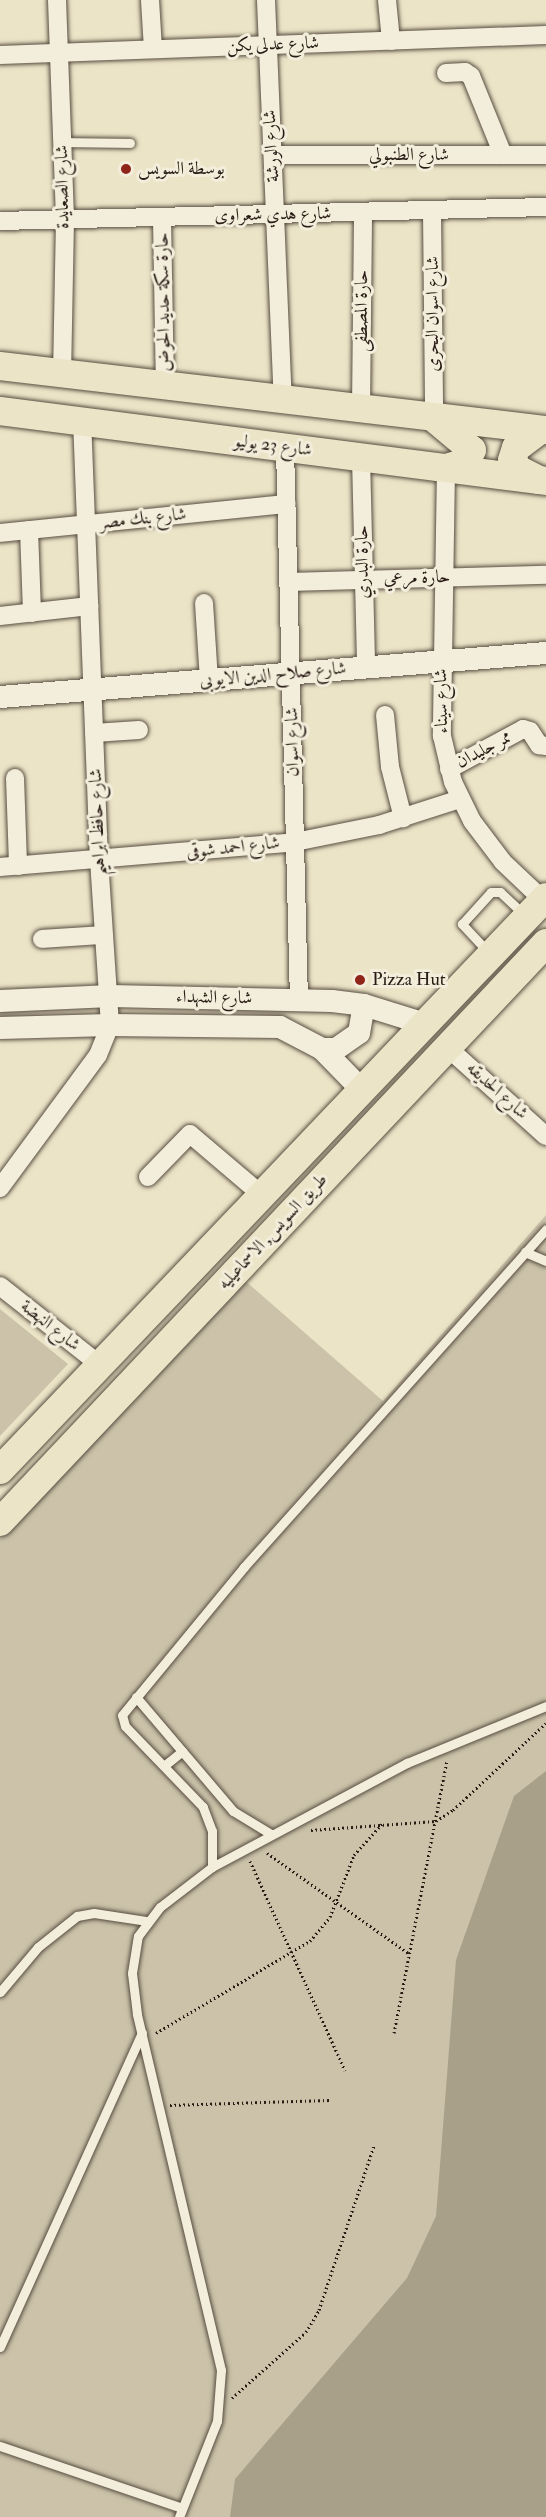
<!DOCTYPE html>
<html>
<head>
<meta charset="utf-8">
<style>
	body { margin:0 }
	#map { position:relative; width:546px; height:2517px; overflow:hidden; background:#ece4c7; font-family:"IM FELL Double Pica",Amiri,serif }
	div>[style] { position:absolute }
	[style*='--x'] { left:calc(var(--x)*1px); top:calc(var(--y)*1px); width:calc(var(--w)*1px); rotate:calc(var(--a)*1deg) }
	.green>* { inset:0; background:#cbc2a9 }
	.water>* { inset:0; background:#a9a08a }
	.path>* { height:3px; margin-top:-1.5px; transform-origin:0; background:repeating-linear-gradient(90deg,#271b14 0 1.5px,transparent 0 4.5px) }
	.roads { filter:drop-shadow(0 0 2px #584d41) drop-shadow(0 0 2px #584d41) }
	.service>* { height:9px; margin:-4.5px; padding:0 4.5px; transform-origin:4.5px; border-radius:4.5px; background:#f3eddb }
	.minor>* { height:18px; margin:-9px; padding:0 9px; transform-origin:9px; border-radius:9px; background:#f3eddb }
	.tertiary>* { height:22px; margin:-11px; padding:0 11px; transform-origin:11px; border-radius:11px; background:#f3eddb }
	.primary>* { height:28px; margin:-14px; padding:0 14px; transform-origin:14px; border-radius:14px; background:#ece4c7 }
	.dots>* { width:16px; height:16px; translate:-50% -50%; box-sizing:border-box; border:3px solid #f3eddb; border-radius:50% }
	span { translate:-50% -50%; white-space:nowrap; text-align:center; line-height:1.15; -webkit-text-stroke:6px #f3eddb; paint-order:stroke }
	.street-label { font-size:18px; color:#271b14 }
	.poi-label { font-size:18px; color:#271b14 }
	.left { translate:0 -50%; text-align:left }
</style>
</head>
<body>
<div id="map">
	<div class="green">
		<div style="clip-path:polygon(546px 1215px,546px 2517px,0 2517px,0 1539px,243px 1279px,383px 1401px)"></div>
		<div style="clip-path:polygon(0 1309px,68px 1364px,0 1436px)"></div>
	</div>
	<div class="water">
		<div style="clip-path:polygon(546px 1771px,546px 2517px,230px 2517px,235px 2479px,407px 2278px,436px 2216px,456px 1960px,514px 1796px)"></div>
	</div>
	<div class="path">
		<div style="--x:311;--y:1830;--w:125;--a:-4.1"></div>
		<div style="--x:436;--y:1821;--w:20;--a:-33"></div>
		<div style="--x:453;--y:1810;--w:127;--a:-43.1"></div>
		<div style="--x:267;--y:1853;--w:173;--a:35.3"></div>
		<div style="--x:250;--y:1861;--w:230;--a:65.6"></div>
		<div style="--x:156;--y:2033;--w:179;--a:-30.9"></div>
		<div style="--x:310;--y:1941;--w:31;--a:-50"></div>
		<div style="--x:330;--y:1917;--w:66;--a:-68.8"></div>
		<div style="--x:354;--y:1855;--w:42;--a:-47.9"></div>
		<div style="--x:394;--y:2033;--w:277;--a:-79"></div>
		<div style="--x:170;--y:2105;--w:160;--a:-1.8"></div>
		<div style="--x:232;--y:2398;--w:99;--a:-41.7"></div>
		<div style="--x:306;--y:2332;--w:26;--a:-59"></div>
		<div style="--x:319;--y:2310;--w:173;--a:-71.5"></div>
	</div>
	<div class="roads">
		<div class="service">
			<div style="--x:63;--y:142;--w:67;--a:0.9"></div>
			<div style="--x:489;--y:953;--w:40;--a:-133"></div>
			<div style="--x:462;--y:924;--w:43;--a:-47.8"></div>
			<div style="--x:491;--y:892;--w:9;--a:0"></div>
			<div style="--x:500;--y:892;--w:34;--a:43"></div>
			<div style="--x:525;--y:1252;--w:23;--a:23"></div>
			<div style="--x:136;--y:1697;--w:150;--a:49.6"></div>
			<div style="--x:233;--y:1811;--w:44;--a:31.2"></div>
			<div style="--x:165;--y:1765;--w:22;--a:-39"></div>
			<div style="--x:212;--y:1867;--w:36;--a:-90"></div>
			<div style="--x:212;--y:1831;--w:26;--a:-111"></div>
			<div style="--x:203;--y:1807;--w:112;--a:-133.9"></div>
			<div style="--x:125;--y:1726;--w:11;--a:-105"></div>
			<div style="--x:122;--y:1715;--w:192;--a:-50.5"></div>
			<div style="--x:244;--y:1567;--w:453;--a:-48.2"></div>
			<div style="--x:0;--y:1992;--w:59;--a:-49.8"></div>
			<div style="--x:38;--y:1947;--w:50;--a:-38.5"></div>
			<div style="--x:77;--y:1916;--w:17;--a:-10"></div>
			<div style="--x:94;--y:1913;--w:54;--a:8.6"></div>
			<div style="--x:0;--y:2347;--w:345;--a:-65.7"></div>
			<div style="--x:0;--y:2446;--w:192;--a:18.8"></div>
			<div style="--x:179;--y:2517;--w:103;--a:-68.4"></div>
			<div style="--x:217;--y:2421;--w:51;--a:-85.5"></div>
			<div style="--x:221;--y:2370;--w:366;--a:-103.3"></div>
			<div style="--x:137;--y:2014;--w:41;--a:-97"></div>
			<div style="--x:132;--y:1973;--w:37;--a:-81"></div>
			<div style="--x:138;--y:1936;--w:36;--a:-53"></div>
			<div style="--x:160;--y:1907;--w:66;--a:-37.6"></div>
			<div style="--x:212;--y:1867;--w:221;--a:-28.1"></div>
			<div style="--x:407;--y:1763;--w:150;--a:-22.3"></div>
		</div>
		<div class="minor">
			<div style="--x:57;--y:0;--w:220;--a:87.9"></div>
			<div style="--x:65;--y:220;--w:154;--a:91.1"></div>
			<div style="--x:150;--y:0;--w:49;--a:86.5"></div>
			<div style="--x:266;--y:0;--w:400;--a:87.6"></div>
			<div style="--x:387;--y:0;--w:41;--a:84.4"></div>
			<div style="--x:0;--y:55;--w:546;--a:-2.1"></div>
			<div style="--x:446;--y:73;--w:19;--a:-3"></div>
			<div style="--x:465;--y:72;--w:7;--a:34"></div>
			<div style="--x:471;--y:76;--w:85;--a:67.9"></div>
			<div style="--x:273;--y:155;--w:273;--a:0"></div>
			<div style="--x:432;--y:211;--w:206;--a:89.4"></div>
			<div style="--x:162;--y:218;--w:169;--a:89"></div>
			<div style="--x:0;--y:221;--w:546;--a:-1.47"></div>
			<div style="--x:361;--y:409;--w:196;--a:-89.4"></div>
			<div style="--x:285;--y:448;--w:552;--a:88.55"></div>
			<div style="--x:361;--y:457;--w:211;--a:88.6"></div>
			<div style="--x:446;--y:468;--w:268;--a:90.9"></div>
			<div style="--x:442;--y:736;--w:47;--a:76.6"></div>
			<div style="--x:453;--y:782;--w:43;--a:64"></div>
			<div style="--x:472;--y:821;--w:51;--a:52.9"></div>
			<div style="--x:503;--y:862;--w:55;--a:43.5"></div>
			<div style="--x:29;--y:530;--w:83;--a:87.9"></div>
			<div style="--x:0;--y:533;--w:288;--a:-5.8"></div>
			<div style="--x:289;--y:582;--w:257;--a:-1.6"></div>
			<div style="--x:204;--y:603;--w:77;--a:86.3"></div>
			<div style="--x:0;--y:616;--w:90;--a:-6.4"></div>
			<div style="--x:385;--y:715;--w:52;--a:84.5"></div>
			<div style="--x:390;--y:767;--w:53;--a:75.7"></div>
			<div style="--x:94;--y:733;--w:45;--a:-3.8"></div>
			<div style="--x:449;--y:769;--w:84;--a:-28.4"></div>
			<div style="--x:523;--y:729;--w:7;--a:16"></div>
			<div style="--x:530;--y:731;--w:17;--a:57"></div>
			<div style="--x:539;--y:745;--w:7;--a:8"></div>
			<div style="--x:15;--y:778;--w:88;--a:88"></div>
			<div style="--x:0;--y:867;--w:296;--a:-4.8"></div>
			<div style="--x:295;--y:842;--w:86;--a:-11.4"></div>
			<div style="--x:379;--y:825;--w:85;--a:-17.8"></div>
			<div style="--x:42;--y:939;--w:61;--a:-3.8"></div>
			<div style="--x:447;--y:1047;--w:133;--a:42"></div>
			<div style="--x:148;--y:1177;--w:60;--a:-45.7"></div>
			<div style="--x:190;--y:1134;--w:94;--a:40.3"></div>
			<div style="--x:0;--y:1188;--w:165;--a:-53.6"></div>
			<div style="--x:98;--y:1055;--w:32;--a:-68"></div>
			<div style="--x:110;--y:1025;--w:164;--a:-93.8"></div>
			<div style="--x:99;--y:861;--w:439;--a:-92.2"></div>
			<div style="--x:0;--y:1286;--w:127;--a:38.3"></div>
		</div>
		<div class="tertiary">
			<div style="--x:0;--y:697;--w:548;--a:-4.61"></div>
			<div style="--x:0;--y:1001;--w:111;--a:-2.6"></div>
			<div style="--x:111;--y:996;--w:221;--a:1.3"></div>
			<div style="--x:332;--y:1001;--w:32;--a:7"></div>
			<div style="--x:364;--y:1005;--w:64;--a:17.3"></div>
			<div style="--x:0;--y:1028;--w:110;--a:-1.6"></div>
			<div style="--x:110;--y:1025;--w:170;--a:0.7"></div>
			<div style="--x:280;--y:1027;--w:47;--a:27.6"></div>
			<div style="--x:322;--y:1049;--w:57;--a:45.7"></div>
			<div style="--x:322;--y:1049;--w:14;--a:0"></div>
			<div style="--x:336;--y:1049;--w:28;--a:-35"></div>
			<div style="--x:359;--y:1033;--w:28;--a:-80"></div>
		</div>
		<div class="primary">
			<div style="--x:0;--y:366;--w:550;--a:6.69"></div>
			<div style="--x:0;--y:411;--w:550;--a:7.31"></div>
			<div style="--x:435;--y:419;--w:48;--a:40"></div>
			<div style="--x:472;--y:450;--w:13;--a:117"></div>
			<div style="--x:466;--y:462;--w:21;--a:163"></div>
			<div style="--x:539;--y:480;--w:22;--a:-153"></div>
			<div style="--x:519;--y:470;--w:12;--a:-125"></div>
			<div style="--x:512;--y:460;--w:13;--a:-72"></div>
			<div style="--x:516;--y:448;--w:30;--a:-37"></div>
			<div style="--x:0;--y:1470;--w:791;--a:-46.38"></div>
			<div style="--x:0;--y:1522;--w:796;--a:-46.68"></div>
		</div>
	</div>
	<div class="dots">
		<div style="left:126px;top:169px;background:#8f2418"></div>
		<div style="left:360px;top:980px;background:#8f2418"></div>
	</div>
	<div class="street-label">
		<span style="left:273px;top:45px;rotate:-2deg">شارع عدلى يكن</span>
		<span style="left:272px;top:146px;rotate:-93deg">شارع الورشة</span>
		<span style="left:409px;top:155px">شارع الطنبولي</span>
		<span style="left:63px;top:187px;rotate:-91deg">شارع الصعايدة</span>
		<span style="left:273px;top:215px;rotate:-1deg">شارع هدي شعراوى</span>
		<span style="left:164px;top:302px;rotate:-91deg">حارة سكة حديد الحوض</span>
		<span style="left:362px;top:311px;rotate:-90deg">حارة المصطفى</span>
		<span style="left:433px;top:314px;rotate:-90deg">شارع اسوان البحرى</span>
		<span style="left:273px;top:446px;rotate:7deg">شارع 23 يوليو</span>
		<span style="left:143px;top:519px;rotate:-6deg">شارع بنك مصر</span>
		<span style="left:363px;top:562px;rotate:-91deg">حارة البدري</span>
		<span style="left:417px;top:578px;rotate:-1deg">حارة مرعي</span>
		<span style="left:273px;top:675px;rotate:-5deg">شارع صلاح الدين الايوبى</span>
		<span style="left:442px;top:701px;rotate:-91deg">شارع سيناء</span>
		<span style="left:293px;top:742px;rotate:-91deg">شارع اسوان</span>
		<span style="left:484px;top:750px;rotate:-28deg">ممر جليدان</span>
		<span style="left:98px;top:822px;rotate:-92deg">شارع حافظ ابراهيم</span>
		<span style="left:233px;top:848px;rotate:-6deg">شارع احمد شوقى</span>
		<span style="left:214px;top:998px;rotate:1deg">شارع الشهداء</span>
		<span style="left:497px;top:1091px;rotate:42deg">شارع الحديقه</span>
		<span style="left:273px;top:1232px;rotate:-47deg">طريق السويس, الاسماعيليه</span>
		<span style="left:50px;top:1326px;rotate:38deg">شارع النهضة</span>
	</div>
	<div class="poi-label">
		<span class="left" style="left:138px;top:169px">بوسطة السويس</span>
		<span class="left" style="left:372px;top:980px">Pizza Hut</span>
	</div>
</div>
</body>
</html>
